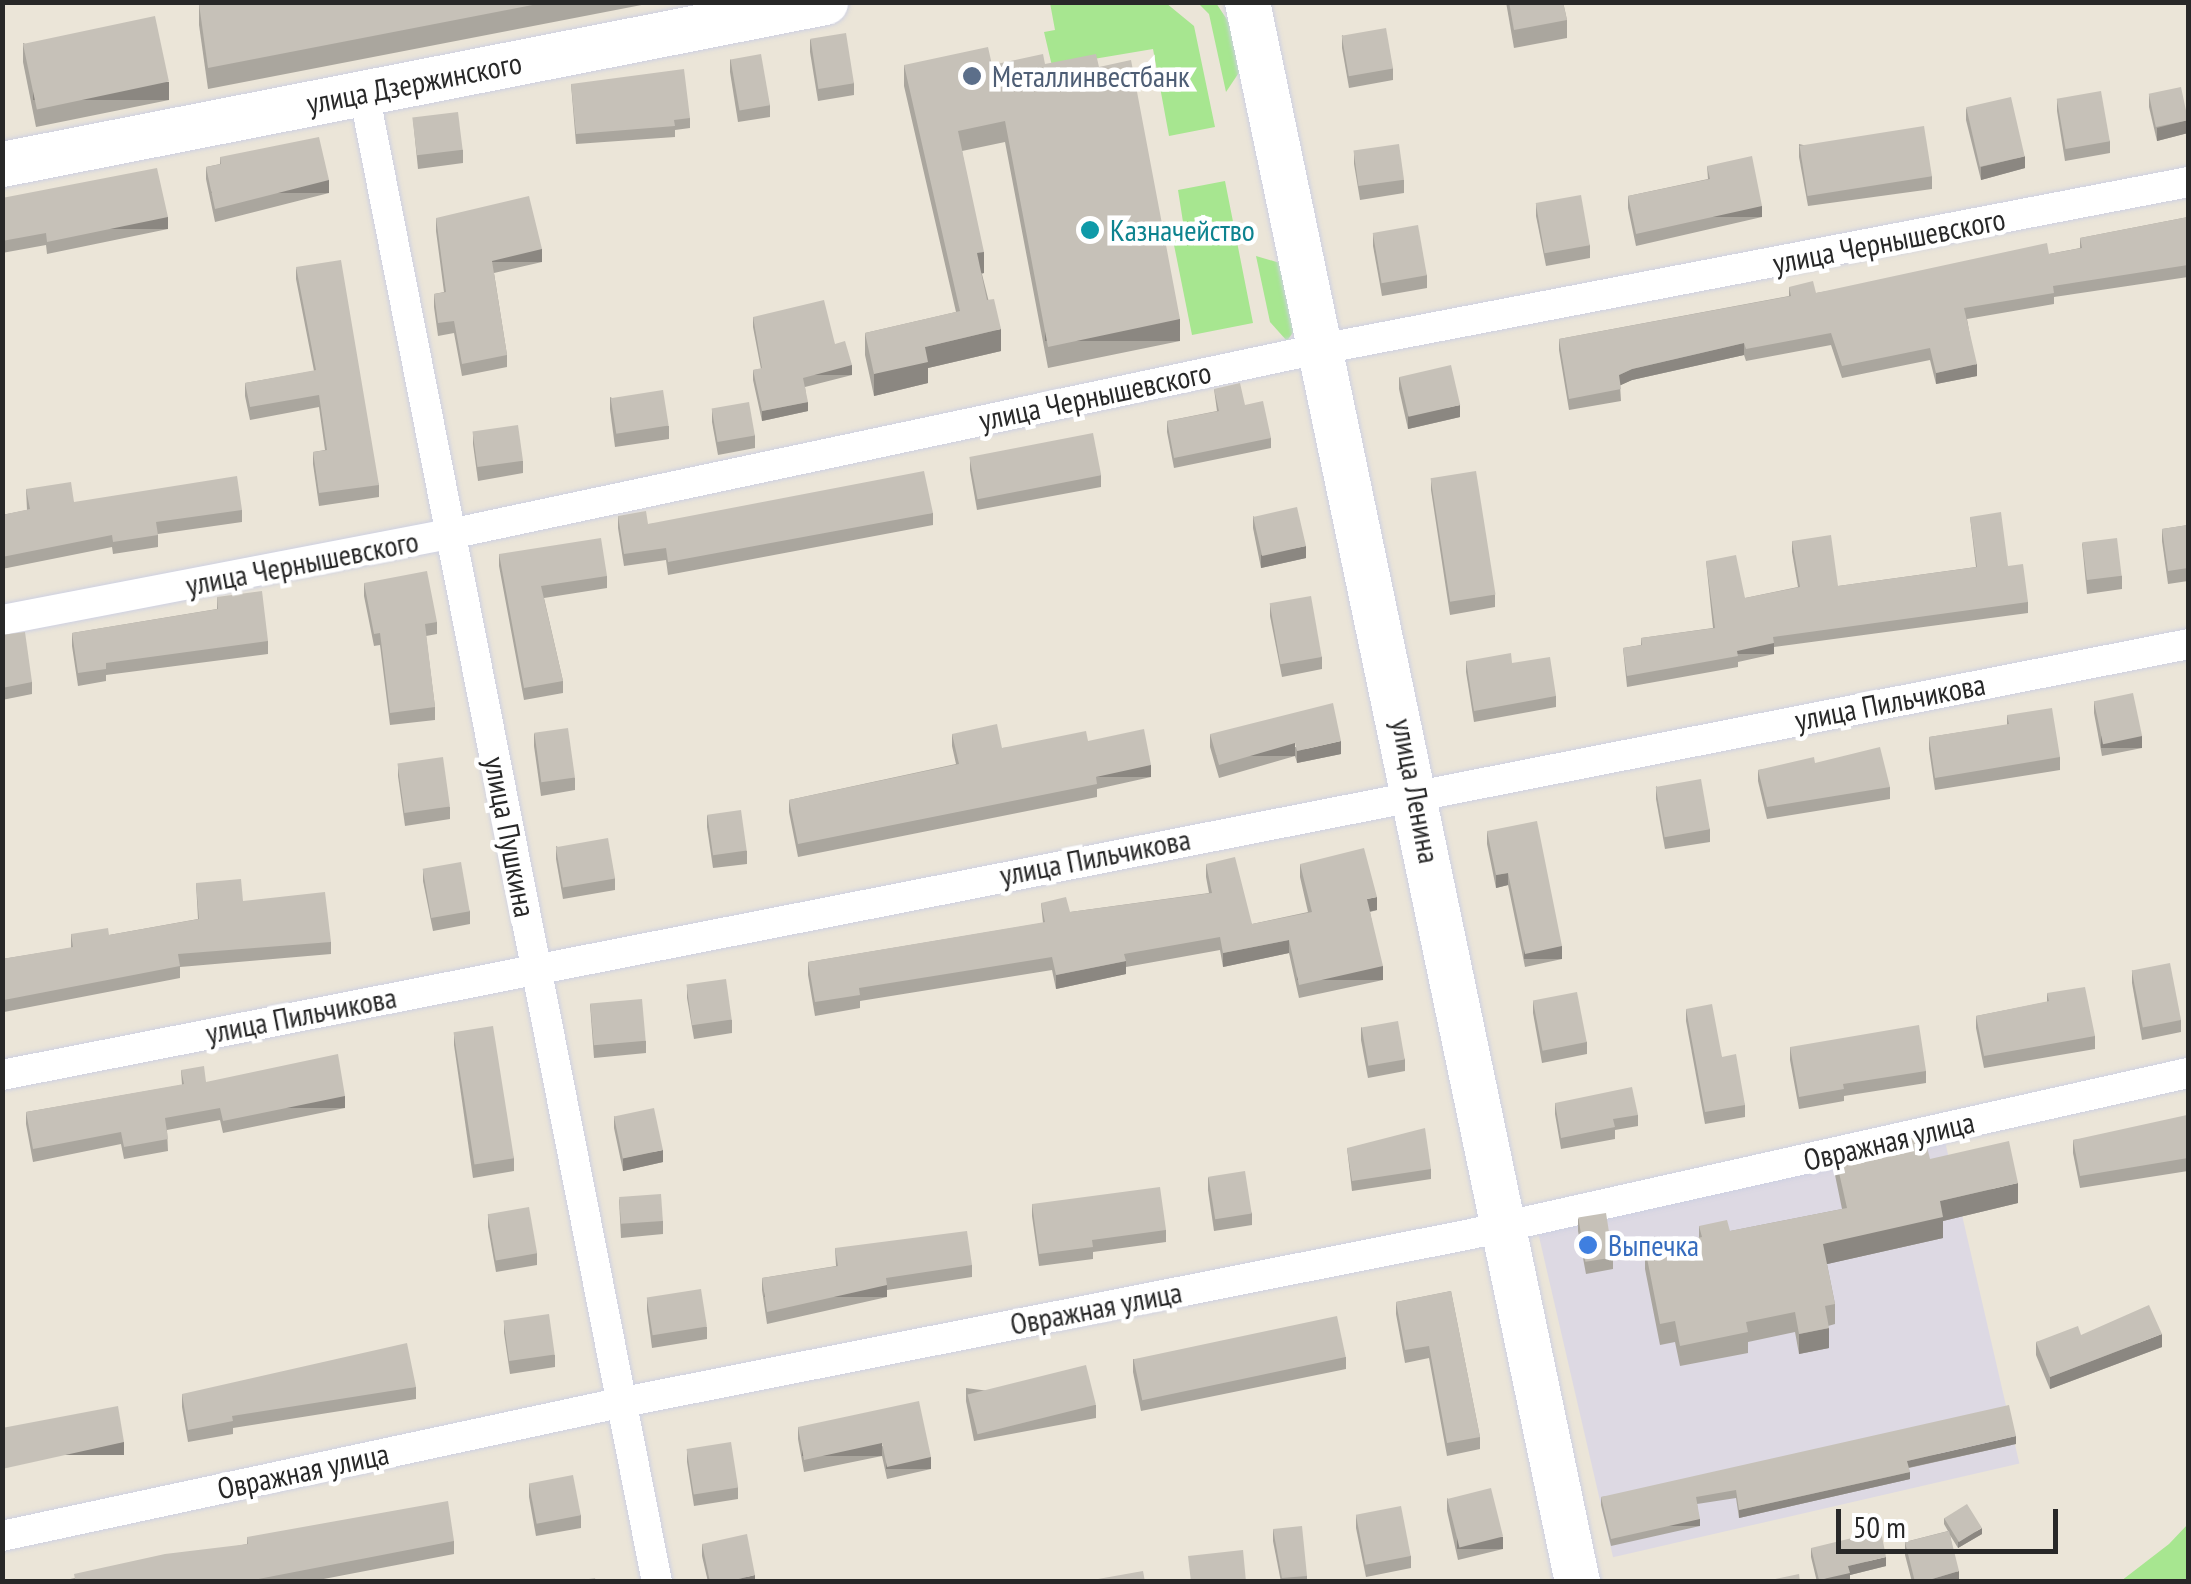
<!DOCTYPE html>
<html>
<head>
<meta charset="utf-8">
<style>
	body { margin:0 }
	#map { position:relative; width:2191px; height:1584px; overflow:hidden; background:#ebe5d8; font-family:"PT Sans Narrow",sans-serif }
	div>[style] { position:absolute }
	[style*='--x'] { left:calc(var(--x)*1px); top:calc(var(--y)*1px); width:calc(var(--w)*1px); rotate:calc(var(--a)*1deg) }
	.industrial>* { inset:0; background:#ddd9e3; transform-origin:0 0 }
	.green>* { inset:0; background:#a7e690 }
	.roads { filter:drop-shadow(0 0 2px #cdd0e2) drop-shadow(0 0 2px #cdd0e2) }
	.street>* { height:30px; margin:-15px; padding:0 15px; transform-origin:15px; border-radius:15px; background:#fff }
	.secondary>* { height:45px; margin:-22.5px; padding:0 22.5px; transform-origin:22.5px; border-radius:22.5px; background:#fff }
	.wall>* { inset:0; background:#aaa69e }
	.shaded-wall>* { inset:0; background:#8b8781; transform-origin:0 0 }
	.building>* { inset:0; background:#c6c1b8; transform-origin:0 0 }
	.dots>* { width:28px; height:28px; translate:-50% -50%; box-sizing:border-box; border:5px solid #fff; border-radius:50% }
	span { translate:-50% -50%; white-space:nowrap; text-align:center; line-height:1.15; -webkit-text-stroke:9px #fff; paint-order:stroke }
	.service-label { font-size:30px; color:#4e5e75 }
	.left { translate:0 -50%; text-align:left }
	.street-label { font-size:30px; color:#282828 }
	.culture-label { font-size:30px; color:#0d838f }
	.shop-label { font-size:30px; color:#366cbe }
	.frame { position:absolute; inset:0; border:5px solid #282828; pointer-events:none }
	.scale { position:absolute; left:1836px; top:1509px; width:222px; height:45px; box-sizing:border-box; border:5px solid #282828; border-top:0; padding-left:12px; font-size:30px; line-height:35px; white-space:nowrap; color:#282828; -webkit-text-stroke:8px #fff; paint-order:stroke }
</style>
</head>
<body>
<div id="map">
	<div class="industrial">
		<div style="left:1944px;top:1137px;width:335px;height:417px;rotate:77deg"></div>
	</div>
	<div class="green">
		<div style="clip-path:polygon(1050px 3px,1166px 3px,1194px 26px,1215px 127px,1169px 136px,1153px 49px,1052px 66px,1044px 32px,1055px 30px)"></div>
		<div style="clip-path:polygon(1198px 3px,1216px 3px,1232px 27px,1242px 68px,1226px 92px,1209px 14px)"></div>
		<div style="clip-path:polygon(1225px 181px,1253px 323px,1192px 335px,1170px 225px,1183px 222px,1178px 190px)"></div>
		<div style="clip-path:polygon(1256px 256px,1280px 263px,1299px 324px,1287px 341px,1270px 322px)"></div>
		<div style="clip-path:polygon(2188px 1524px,2188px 1581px,2121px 1581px,2169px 1544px)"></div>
	</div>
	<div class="roads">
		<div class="street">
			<div style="--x:364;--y:93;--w:1518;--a:78.87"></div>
			<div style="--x:2;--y:620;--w:456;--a:-10.9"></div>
			<div style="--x:450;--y:534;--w:859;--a:-12.03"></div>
			<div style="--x:1290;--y:355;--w:915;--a:-10.9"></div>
			<div style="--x:2;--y:1075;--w:2228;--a:-11.15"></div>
			<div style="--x:2;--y:1536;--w:636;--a:-12.16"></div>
			<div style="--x:624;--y:1402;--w:864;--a:-11.22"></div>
			<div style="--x:1471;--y:1234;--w:735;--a:-12.66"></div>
		</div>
		<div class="secondary">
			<div style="--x:1247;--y:2;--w:1614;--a:78.2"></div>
			<div style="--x:2;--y:164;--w:839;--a:-11.14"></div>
		</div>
	</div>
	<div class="wall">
		<div style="clip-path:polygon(206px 2px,657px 2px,208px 89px,199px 25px,199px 4px)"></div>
		<div style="clip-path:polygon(1506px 2px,1563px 2px,1567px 20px,1567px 38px,1514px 48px)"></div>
		<div style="clip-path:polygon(1342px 35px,1393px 68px,1393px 80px,1349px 88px,1342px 48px)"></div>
		<div style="clip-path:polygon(810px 39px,854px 83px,854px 95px,818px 101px,810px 52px)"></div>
		<div style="clip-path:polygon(23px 43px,169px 100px,36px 127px,23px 62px)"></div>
		<div style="clip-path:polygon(730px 59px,770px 105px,770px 117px,738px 122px,730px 72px)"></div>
		<div style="clip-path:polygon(1045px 64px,1099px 67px,1180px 341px,1048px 368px,1005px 142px,962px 151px,984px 273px,982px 274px,1001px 351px,928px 368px,928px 383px,874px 396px,865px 355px,865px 333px,956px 312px,904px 86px,904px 65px)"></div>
		<div style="clip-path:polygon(571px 84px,690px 118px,690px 128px,675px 130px,675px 137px,576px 144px)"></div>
		<div style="clip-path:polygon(2149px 95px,2188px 120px,2188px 133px,2157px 141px,2149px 107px)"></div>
		<div style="clip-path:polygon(2057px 99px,2110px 141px,2110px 153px,2065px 161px,2057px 111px)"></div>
		<div style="clip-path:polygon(1966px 108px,2025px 168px,1981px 180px,1966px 120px)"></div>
		<div style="clip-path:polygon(413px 119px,463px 150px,463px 163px,418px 169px)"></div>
		<div style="clip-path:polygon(1799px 144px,1932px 176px,1932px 189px,1808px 206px,1799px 157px)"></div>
		<div style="clip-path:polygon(1354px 151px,1404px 180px,1404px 193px,1360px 200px,1354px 164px)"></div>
		<div style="clip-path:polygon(220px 157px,329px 193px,215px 222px,206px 179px,206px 167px,220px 164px)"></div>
		<div style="clip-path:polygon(1707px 166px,1762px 217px,1636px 246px,1628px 208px,1628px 196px,1708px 179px)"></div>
		<div style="clip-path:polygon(2px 198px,168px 229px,47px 254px,46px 245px,2px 253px)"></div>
		<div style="clip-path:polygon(1536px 204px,1590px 245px,1590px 258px,1546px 266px,1536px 216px)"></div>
		<div style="clip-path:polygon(2188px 217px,2188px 277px,2054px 297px,2054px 304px,1967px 319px,1977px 376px,1936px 384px,1930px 360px,1842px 378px,1831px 345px,1746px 361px,1744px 355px,1632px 380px,1620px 385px,1621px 401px,1569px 410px,1559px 350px,1559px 339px,1789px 296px,1789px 287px,1816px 293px,2049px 254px,2080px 248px,2080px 238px)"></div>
		<div style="clip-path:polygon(436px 218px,542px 262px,494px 273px,507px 355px,507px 367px,462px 376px,454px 333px,438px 336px,434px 307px,434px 294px,444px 292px,436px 231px)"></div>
		<div style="clip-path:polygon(1373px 234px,1427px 275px,1427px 288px,1382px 296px,1373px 246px)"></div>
		<div style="clip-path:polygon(296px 267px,379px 485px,379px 497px,319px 506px,313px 464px,313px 452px,325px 450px,319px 407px,250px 420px,245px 396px,245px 383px,314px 371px,296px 279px)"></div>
		<div style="clip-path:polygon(753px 317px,835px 344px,852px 375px,805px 387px,808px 411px,762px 421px,753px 380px,753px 370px,761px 369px,753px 327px)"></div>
		<div style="clip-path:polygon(1399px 377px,1460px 417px,1408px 429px,1399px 389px)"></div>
		<div style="clip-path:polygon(1214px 389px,1271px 438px,1271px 448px,1174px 468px,1167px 432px,1167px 421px,1217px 411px)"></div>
		<div style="clip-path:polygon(610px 397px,669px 426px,669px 439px,615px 447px,610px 409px)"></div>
		<div style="clip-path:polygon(712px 410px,755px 435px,755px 448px,718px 455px,712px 422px)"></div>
		<div style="clip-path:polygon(473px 432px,523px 461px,523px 473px,478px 481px,473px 444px)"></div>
		<div style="clip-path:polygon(970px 458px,1101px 475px,1101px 487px,977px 510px,970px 470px)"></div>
		<div style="clip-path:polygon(1431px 478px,1495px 595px,1495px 607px,1450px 615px,1431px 490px)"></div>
		<div style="clip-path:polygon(26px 489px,74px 502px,242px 510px,242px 522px,158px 534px,158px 547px,113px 554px,112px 547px,2px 569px,2px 515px,27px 510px)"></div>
		<div style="clip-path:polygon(933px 513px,933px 525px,668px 575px,666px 560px,624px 566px,618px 528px,618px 516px,648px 524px)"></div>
		<div style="clip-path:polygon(1253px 516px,1306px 558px,1261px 568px,1253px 528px)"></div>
		<div style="clip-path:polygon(1970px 517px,2008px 566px,2028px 602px,2028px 613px,1774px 647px,1774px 654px,1738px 662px,1738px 667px,1627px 687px,1623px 648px,1641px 645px,1641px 638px,1713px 628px,1706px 561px,1745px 598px,1798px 587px,1792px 552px,1792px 541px,1838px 586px,1976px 567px)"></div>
		<div style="clip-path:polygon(2188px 525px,2188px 581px,2168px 584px,2162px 541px,2162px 529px)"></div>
		<div style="clip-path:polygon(2082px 543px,2122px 576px,2122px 589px,2087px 594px)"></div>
		<div style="clip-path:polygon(499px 554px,607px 576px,607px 588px,544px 598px,563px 681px,563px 693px,524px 700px,499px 566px)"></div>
		<div style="clip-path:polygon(364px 583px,437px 622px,437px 634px,426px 636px,435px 707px,435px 720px,390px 725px,380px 645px,374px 646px,364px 596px)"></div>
		<div style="clip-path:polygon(217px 597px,268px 641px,268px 654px,106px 675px,106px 681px,78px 686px,72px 646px,72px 633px,217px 609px)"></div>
		<div style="clip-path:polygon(1270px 604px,1322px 657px,1322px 669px,1282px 677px,1270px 616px)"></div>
		<div style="clip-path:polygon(2px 635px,32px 682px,32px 694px,2px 700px)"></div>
		<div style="clip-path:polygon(1466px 661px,1512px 663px,1556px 696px,1556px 707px,1474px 722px,1466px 672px)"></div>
		<div style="clip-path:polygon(2094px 701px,2142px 748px,2102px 756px,2094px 713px)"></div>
		<div style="clip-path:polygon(2007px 715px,2060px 757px,2060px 770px,1935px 790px,1929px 749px,1929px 737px,2007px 725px)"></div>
		<div style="clip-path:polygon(534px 733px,575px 778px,575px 790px,541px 796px,534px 746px)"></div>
		<div style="clip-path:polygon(952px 734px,1002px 748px,1088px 741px,1151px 777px,1097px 789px,1097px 797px,798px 857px,789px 812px,789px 800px,956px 764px,952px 746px)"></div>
		<div style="clip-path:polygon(1210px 734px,1341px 754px,1297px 763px,1295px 756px,1219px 778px,1210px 747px)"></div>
		<div style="clip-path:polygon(1815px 763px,1890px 787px,1890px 799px,1767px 819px,1758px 781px,1758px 770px)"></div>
		<div style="clip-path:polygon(398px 764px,450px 807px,450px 819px,405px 826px,398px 776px)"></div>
		<div style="clip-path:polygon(1656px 786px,1710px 829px,1710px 842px,1665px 849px,1656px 799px)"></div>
		<div style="clip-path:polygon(707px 815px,747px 851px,747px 864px,713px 868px,707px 827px)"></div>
		<div style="clip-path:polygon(1487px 831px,1562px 959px,1525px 967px,1508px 885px,1496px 888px,1487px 844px)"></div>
		<div style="clip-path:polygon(556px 846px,615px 878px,615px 890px,563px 899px,556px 859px)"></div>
		<div style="clip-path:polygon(1206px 864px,1252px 924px,1308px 912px,1300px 877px,1300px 864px,1377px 910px,1370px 912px,1383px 980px,1299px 998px,1289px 953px,1223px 967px,1220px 950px,1126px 967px,1126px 974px,1056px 989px,1052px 970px,860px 1001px,860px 1008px,815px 1016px,808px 975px,808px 962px,1043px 923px,1041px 903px,1070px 912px,1209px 893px,1206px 877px)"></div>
		<div style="clip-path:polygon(423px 869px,470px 911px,470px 924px,433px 931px,423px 881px)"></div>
		<div style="clip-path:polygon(196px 883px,243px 901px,331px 942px,331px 954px,180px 967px,180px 978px,4px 1012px,2px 1003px,2px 959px,71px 948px,71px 934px,109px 935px,198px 919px)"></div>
		<div style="clip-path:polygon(2132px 970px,2181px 1020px,2181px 1032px,2142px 1040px,2132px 983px)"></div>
		<div style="clip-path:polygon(687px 986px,732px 1020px,732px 1033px,694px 1039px,687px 998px)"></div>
		<div style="clip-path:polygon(2047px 993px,2095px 1036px,2095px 1049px,1984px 1068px,1976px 1028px,1976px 1016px,2047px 1002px)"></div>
		<div style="clip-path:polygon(1533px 1001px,1587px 1042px,1587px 1054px,1542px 1063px,1533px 1013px)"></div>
		<div style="clip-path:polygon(590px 1004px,646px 1041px,646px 1053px,594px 1058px)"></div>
		<div style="clip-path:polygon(1686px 1009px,1722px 1057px,1745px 1105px,1745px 1117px,1705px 1124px,1686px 1021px)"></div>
		<div style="clip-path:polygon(1361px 1027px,1405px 1059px,1405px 1071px,1368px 1078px,1361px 1040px)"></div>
		<div style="clip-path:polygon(454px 1033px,514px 1158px,514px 1171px,473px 1178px,454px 1045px)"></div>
		<div style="clip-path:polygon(1790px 1047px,1926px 1071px,1926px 1083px,1844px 1096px,1844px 1101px,1799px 1109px,1790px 1060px)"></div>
		<div style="clip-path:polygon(181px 1070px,206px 1082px,345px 1108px,223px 1133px,220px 1120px,167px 1130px,168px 1151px,124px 1159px,121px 1144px,33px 1162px,26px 1124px,26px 1112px,182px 1085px)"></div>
		<div style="clip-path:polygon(1555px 1103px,1638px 1115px,1638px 1126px,1615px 1130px,1615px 1139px,1561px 1149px,1555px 1114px)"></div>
		<div style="clip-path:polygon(614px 1116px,663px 1162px,623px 1171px,614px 1128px)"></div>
		<div style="clip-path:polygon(2188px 1124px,2188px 1171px,2080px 1188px,2073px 1153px,2073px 1140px)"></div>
		<div style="clip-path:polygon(1347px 1148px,1431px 1169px,1431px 1179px,1352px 1191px)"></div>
		<div style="clip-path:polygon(1835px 1155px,1930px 1159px,2018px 1203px,1943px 1221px,1943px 1238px,1827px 1264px,1835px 1304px,1835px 1324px,1828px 1326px,1829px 1348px,1799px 1354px,1795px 1332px,1748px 1342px,1748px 1353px,1680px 1366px,1675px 1342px,1660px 1345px,1645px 1269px,1645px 1248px,1699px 1238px,1699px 1226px,1730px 1231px,1842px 1209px,1835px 1175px)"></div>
		<div style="clip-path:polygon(1208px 1177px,1252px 1213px,1252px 1225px,1214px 1231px,1208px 1190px)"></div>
		<div style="clip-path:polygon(619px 1199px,663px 1221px,663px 1234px,621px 1238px)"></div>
		<div style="clip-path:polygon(1032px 1204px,1166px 1230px,1166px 1242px,1093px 1252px,1093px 1259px,1039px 1266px,1032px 1216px)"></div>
		<div style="clip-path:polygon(488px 1214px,537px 1253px,537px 1265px,496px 1272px,488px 1227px)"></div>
		<div style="clip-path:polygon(1578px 1218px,1613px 1257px,1613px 1269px,1586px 1274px,1578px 1231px)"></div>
		<div style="clip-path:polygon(835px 1248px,972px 1265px,972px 1277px,887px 1290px,887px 1297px,767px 1324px,762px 1290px,762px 1278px,836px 1266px)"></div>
		<div style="clip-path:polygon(1451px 1291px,1480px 1437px,1480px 1449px,1447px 1456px,1429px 1358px,1405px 1363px,1396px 1314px,1396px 1302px)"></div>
		<div style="clip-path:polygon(647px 1298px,707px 1327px,707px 1339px,652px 1348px,647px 1310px)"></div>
		<div style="clip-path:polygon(504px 1321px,555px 1355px,555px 1367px,510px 1374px,504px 1333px)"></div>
		<div style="clip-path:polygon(2081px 1335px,2162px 1347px,2050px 1389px,2036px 1355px,2036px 1342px)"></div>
		<div style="clip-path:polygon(1346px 1357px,1346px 1369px,1141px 1411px,1133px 1372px,1133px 1359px)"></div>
		<div style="clip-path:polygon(416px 1387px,416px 1399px,233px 1428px,233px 1434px,188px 1442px,182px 1407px,182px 1394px)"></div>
		<div style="clip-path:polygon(966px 1388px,1096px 1405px,1096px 1418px,974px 1441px,966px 1401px)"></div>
		<div style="clip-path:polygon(798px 1427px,931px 1457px,931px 1469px,887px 1479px,882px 1456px,804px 1472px,798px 1439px)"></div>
		<div style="clip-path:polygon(2016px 1444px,1909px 1468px,1910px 1479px,1739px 1518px,1736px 1498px,1697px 1504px,1700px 1526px,1611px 1546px,1601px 1505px,1601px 1497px)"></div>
		<div style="clip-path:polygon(687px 1449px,738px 1487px,738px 1499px,694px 1506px,687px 1462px)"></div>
		<div style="clip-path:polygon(529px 1484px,581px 1515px,581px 1528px,536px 1536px,529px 1497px)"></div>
		<div style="clip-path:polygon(1447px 1498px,1503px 1549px,1458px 1560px,1447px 1511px)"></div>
		<div style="clip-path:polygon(1356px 1515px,1411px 1556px,1411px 1568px,1366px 1577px,1356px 1528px)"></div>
		<div style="clip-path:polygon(1944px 1518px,1982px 1534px,1958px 1548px,1950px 1535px,1959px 1582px,1912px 1582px,1905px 1555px,1905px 1542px,1948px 1531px,1944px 1524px)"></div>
		<div style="clip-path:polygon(1273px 1529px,1307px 1576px,1307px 1582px,1281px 1582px,1273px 1541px)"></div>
		<div style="clip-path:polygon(247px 1537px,454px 1541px,454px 1554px,308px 1582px,55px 1582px,247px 1544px)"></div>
		<div style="clip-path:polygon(702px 1544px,755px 1582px,708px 1582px,702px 1556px)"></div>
		<div style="clip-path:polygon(1811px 1548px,1886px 1566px,1850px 1575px,1850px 1582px,1817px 1582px,1811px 1557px)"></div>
	</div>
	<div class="shaded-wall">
		<div style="left:169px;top:82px;width:18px;height:136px;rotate:90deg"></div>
		<div style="clip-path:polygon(2188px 120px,2188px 133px,2157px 141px,2157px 128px)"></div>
		<div style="clip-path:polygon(2025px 156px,2025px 168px,1981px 180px,1981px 167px)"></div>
		<div style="left:329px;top:180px;width:13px;height:118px;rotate:90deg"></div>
		<div style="left:1762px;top:206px;width:11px;height:129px;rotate:90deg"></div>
		<div style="left:168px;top:217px;width:12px;height:124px;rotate:90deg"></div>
		<div style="left:542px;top:249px;width:13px;height:51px;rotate:90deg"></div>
		<div style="left:984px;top:252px;width:21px;height:7px;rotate:90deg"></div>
		<div style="left:1180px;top:319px;width:22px;height:135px;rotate:90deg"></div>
		<div style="clip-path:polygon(1001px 329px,1001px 351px,928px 368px,928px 383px,874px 396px,874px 374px,925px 347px)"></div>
		<div style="clip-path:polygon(1744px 343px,1744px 355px,1632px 380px,1619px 386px,1619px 375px,1632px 369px)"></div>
		<div style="clip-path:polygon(1977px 364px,1977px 376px,1936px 384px,1936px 373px)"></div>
		<div style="left:852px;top:365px;width:10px;height:51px;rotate:90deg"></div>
		<div style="clip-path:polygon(808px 402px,808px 411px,762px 421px,762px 411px)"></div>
		<div style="clip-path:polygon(1460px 405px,1460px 417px,1408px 429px,1408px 416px)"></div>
		<div style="clip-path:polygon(1306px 546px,1306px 558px,1261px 568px,1261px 555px)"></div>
		<div style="left:1774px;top:643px;width:11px;height:38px;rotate:90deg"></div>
		<div style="left:2142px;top:736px;width:12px;height:41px;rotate:90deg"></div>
		<div style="clip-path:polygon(1341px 741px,1341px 754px,1297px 763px,1297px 751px)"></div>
		<div style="left:1295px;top:743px;width:13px;height:79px;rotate:90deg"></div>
		<div style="left:1151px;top:765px;width:12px;height:56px;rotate:90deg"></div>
		<div style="clip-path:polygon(1508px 873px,1508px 885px,1496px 888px,1496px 875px)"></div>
		<div style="clip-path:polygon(1377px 897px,1377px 910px,1367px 912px,1367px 899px)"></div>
		<div style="clip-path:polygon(1289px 940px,1289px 953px,1223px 967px,1223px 953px)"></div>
		<div style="left:1562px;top:946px;width:13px;height:38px;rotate:90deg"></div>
		<div style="clip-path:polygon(1126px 961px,1126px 974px,1056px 989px,1056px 975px)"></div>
		<div style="left:1383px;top:966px;width:14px;height:86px;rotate:90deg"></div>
		<div style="left:345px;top:1096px;width:12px;height:125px;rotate:90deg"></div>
		<div style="clip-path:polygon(663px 1150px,663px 1162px,623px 1171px,623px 1158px)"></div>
		<div style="clip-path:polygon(2018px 1183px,2018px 1203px,1943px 1221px,1943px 1238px,1823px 1265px,1823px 1244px,1940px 1201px)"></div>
		<div style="left:887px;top:1285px;width:12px;height:123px;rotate:90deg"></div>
		<div style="clip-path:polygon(1829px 1328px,1829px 1348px,1799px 1354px,1799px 1334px)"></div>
		<div style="clip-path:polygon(2162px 1334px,2162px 1347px,2050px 1389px,2050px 1377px)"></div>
		<div style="clip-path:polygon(2016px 1436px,2016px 1444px,1907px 1468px,1907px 1461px)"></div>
		<div style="left:124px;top:1442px;width:13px;height:125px;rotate:90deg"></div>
		<div style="left:882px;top:1443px;width:13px;height:80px;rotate:90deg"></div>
		<div style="left:931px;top:1457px;width:12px;height:45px;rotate:90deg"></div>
		<div style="clip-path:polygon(1910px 1472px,1910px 1479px,1739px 1518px,1739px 1510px)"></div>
		<div style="left:1700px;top:1519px;width:7px;height:91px;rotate:90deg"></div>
		<div style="clip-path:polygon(1982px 1528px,1982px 1534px,1958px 1548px,1958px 1542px)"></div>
		<div style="left:1503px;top:1537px;width:12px;height:46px;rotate:90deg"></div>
		<div style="clip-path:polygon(1886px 1557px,1886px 1566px,1850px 1575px,1850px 1582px,1819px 1582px,1848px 1566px)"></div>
		<div style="clip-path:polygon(1959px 1571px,1959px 1582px,1922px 1582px)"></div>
		<div style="clip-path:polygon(755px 1575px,755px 1582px,726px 1582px)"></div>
	</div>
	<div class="building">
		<div style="clip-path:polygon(206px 2px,548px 2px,208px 68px,199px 4px)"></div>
		<div style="clip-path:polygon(1509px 2px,1563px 2px,1567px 20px,1514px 30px)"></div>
		<div style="left:155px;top:16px;width:67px;height:135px;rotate:78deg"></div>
		<div style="left:1386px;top:28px;width:41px;height:45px;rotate:80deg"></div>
		<div style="left:846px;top:33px;width:51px;height:36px;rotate:81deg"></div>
		<div style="clip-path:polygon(988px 47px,992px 65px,1043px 54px,1045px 64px,1096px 54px,1099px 67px,1131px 60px,1180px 319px,1048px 347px,1005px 121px,958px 131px,984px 252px,977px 253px,987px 300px,994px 299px,1001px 329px,925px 347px,928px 362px,874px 374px,865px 333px,960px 311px,904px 65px)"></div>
		<div style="left:761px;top:54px;width:52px;height:31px;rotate:80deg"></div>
		<div style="clip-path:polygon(684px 69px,690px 118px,674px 120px,675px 126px,576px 134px,571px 84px)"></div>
		<div style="left:2181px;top:87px;width:34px;height:33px;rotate:78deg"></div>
		<div style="left:2101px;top:91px;width:51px;height:45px;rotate:80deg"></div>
		<div style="left:2011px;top:97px;width:61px;height:46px;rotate:77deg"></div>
		<div style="left:458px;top:112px;width:38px;height:46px;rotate:83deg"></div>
		<div style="left:1924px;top:126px;width:51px;height:126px;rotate:81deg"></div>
		<div style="clip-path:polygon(319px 137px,329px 180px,215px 209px,206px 167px,221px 164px,220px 157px)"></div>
		<div style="left:1399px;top:144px;width:36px;height:46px;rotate:82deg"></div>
		<div style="clip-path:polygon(1752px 156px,1762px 206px,1636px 234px,1628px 196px,1710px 179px,1707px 166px)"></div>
		<div style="clip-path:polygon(157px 168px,168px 217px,47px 242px,46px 233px,2px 241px,2px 198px)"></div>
		<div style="left:1581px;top:195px;width:51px;height:46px;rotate:80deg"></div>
		<div style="clip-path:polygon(529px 196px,542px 249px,492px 261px,507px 355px,462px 364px,454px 321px,438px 323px,434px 294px,446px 292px,436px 218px)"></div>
		<div style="clip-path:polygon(2188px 217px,2188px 265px,2053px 286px,2054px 293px,1964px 308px,1977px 364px,1936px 373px,1930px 348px,1842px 366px,1831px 333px,1746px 349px,1744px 343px,1632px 369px,1619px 375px,1621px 389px,1569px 399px,1559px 339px,1791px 296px,1789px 287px,1813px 281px,1816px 293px,2047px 243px,2049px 254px,2082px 248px,2080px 238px)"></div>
		<div style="left:1418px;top:225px;width:51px;height:46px;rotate:80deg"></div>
		<div style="clip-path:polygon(341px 260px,379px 485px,319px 493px,313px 452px,327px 450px,319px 395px,250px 407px,245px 383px,316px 370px,296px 267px)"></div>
		<div style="clip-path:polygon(824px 300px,835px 344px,845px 341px,852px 365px,803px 378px,808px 402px,762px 411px,753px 370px,762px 368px,753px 317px)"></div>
		<div style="left:1451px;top:365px;width:41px;height:53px;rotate:77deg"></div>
		<div style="clip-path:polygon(1240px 383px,1245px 405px,1263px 401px,1271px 438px,1174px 458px,1167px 421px,1219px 411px,1214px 389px)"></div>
		<div style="left:663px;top:390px;width:36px;height:53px;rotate:81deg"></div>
		<div style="left:749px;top:402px;width:34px;height:38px;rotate:80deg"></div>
		<div style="left:518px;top:425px;width:36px;height:46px;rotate:82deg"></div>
		<div style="left:1093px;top:433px;width:43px;height:126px;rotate:79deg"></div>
		<div style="clip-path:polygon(924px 471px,933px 513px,668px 562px,666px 548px,624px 554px,618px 516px,646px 511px,648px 524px)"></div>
		<div style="left:1476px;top:471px;width:125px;height:46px;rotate:81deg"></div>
		<div style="clip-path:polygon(237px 476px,242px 510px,156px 522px,158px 535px,113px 542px,112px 535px,2px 557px,2px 515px,30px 509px,26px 489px,71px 482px,74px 502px)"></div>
		<div style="left:1297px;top:507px;width:40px;height:45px;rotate:77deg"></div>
		<div style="clip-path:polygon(2001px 512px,2008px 566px,2023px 564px,2028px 602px,1773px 637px,1774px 643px,1737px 651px,1738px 656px,1627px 676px,1623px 648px,1642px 645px,1641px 638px,1715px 628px,1706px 561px,1736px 555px,1745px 598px,1800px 587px,1792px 541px,1831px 535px,1838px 586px,1977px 567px,1970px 517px)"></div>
		<div style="clip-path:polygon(2188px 525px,2188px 568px,2168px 571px,2162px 529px)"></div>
		<div style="clip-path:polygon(601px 538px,607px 576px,541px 586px,563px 681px,524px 688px,499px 554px)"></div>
		<div style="left:2117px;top:538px;width:38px;height:35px;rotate:83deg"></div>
		<div style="clip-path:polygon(427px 571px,437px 622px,425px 624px,435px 707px,390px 713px,380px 633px,374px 634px,364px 583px)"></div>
		<div style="clip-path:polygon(262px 591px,268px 641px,106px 663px,106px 669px,78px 673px,72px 633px,218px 609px,217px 597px)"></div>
		<div style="left:1311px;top:596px;width:62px;height:42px;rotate:80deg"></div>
		<div style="clip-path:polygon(25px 632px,32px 682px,2px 688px,2px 635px)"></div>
		<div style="clip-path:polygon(1511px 653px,1512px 663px,1550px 657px,1556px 696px,1474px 711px,1466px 661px)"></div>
		<div style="left:2133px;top:693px;width:44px;height:40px;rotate:78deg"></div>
		<div style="clip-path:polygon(1333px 703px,1341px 741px,1297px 751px,1295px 743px,1219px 765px,1210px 734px)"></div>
		<div style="clip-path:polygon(2052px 708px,2060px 757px,1935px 778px,1929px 737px,2009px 724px,2007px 715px)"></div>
		<div style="clip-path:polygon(997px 724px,1002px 748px,1086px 731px,1088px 741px,1144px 729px,1151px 765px,1096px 777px,1097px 784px,798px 844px,789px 800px,959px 764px,952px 734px)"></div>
		<div style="left:568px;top:728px;width:50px;height:34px;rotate:82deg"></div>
		<div style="clip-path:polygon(1880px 747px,1890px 787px,1767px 807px,1758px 770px,1814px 757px,1815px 763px)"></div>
		<div style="left:443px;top:757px;width:50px;height:46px;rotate:82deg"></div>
		<div style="left:1701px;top:779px;width:51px;height:46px;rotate:80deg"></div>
		<div style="left:741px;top:810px;width:41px;height:34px;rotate:82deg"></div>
		<div style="clip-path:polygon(1537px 821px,1562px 946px,1525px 954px,1508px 873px,1496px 875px,1487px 831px)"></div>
		<div style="left:608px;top:838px;width:41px;height:53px;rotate:80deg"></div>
		<div style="clip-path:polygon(1364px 848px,1377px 897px,1367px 899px,1383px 966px,1299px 985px,1289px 940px,1223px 953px,1220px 937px,1124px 954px,1126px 961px,1056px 975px,1052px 957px,859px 988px,860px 995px,815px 1002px,808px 962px,1045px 922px,1041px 903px,1066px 897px,1070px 912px,1212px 893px,1206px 864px,1235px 857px,1252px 924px,1312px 912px,1300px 864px)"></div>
		<div style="left:461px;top:862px;width:50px;height:39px;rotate:80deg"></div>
		<div style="clip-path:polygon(241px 879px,243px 901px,325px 892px,331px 942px,178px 954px,180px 966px,4px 1000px,2px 991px,2px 959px,73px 947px,71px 934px,108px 928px,109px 935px,199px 919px,196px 883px)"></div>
		<div style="left:2170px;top:963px;width:58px;height:39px;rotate:79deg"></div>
		<div style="left:726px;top:979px;width:41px;height:40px;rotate:82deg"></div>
		<div style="clip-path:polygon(2085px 987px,2095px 1036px,1984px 1056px,1976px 1016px,2049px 1001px,2047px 993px)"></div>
		<div style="left:1577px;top:992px;width:51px;height:45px;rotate:79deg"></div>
		<div style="left:642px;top:999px;width:42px;height:52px;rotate:85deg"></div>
		<div style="clip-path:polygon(1712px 1004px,1722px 1057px,1736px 1054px,1745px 1105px,1705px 1112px,1686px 1009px)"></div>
		<div style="left:1398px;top:1021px;width:39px;height:37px;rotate:80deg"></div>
		<div style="clip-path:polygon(1919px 1025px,1926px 1071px,1843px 1084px,1844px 1089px,1799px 1097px,1790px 1047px)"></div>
		<div style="left:493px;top:1026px;width:134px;height:40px;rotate:81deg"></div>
		<div style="clip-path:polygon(338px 1054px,345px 1096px,223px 1121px,220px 1108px,165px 1118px,168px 1139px,124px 1147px,121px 1132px,33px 1149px,26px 1112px,184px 1084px,181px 1070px,204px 1066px,206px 1082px)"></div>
		<div style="clip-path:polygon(1632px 1087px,1638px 1115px,1613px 1119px,1615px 1127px,1561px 1138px,1555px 1103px)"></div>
		<div style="left:654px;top:1108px;width:43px;height:41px;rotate:78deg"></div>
		<div style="clip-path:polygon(2187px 1115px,2188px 1124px,2188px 1158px,2080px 1176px,2073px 1140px)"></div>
		<div style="clip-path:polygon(1425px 1128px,1431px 1169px,1352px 1181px,1347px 1148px)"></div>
		<div style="clip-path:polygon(1924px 1135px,1930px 1159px,2009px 1141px,2018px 1183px,1940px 1201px,1943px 1217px,1823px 1244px,1835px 1304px,1825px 1306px,1829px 1328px,1799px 1334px,1795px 1312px,1746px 1322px,1748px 1332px,1680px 1346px,1675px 1321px,1660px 1324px,1645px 1248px,1702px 1237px,1699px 1226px,1727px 1220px,1730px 1231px,1847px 1208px,1835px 1155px)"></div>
		<div style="left:1245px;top:1171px;width:43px;height:37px;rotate:81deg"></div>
		<div style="clip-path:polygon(1160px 1187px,1166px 1230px,1092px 1240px,1093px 1247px,1039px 1254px,1032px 1204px)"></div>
		<div style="left:661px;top:1194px;width:27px;height:42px;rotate:86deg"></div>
		<div style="left:529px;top:1207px;width:47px;height:42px;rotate:80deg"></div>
		<div style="left:1606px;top:1213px;width:45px;height:28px;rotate:81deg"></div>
		<div style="clip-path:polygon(967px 1231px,972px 1265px,886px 1278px,887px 1285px,767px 1312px,762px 1278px,838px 1266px,835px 1248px)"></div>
		<div style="left:701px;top:1289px;width:38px;height:55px;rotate:81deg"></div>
		<div style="clip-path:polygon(1451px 1291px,1480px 1437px,1447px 1443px,1429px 1346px,1405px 1350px,1396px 1302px)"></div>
		<div style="clip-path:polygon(2149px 1305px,2162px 1334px,2050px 1377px,2036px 1342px,2078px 1326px,2081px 1335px)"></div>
		<div style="left:549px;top:1314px;width:41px;height:46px;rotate:82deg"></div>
		<div style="left:1337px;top:1316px;width:42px;height:208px;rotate:78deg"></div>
		<div style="clip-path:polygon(407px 1343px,416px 1387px,232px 1416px,233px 1421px,188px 1430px,182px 1394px)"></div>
		<div style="left:1086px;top:1365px;width:41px;height:122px;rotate:76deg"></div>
		<div style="clip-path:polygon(919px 1401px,931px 1457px,887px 1467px,882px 1443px,804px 1460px,798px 1427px)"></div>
		<div style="clip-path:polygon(2009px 1405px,2016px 1436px,1907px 1461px,1910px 1472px,1739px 1510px,1736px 1490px,1696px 1497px,1700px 1519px,1611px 1539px,1601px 1497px)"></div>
		<div style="clip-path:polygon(118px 1406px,124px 1442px,2px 1469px,2px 1428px)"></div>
		<div style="left:731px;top:1442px;width:46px;height:45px;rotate:81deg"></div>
		<div style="left:573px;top:1475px;width:41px;height:45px;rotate:79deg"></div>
		<div style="left:1491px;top:1488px;width:50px;height:45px;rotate:76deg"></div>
		<div style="clip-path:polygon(448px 1501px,454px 1541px,243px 1582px,55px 1582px,75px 1579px,74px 1574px,165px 1554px,248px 1544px,247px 1537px)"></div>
		<div style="left:1967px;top:1504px;width:28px;height:27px;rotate:58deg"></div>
		<div style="left:1401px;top:1506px;width:51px;height:46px;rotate:79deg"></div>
		<div style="clip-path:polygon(1302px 1526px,1307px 1576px,1282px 1578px,1273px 1529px)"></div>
		<div style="clip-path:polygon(1881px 1531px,1886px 1557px,1848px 1566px,1850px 1573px,1819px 1580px,1811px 1548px)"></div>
		<div style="clip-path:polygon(1949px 1531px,1959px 1571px,1922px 1582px,1915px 1582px,1905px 1542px)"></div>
		<div style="clip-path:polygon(747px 1534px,755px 1575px,726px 1582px,710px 1582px,702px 1544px)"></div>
		<div style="clip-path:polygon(1243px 1550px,1246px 1582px,1191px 1582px,1188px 1556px)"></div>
		<div style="clip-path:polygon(1143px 1571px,1145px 1582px,1099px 1582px,1098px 1579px)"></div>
		<div style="clip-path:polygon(1799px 1574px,1800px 1582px,1761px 1582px)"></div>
		<div style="clip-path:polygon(595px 1578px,596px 1582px,570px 1582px)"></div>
	</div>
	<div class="dots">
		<div style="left:972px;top:76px;background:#5c6f8a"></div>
		<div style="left:1090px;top:230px;background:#0f9aa8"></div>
		<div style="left:1588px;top:1245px;background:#3f7fe0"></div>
	</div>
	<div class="service-label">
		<span class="left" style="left:992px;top:76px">Металлинвестбанк</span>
	</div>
	<div class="street-label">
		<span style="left:414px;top:83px;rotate:-11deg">улица Дзержинского</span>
		<span style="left:1889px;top:241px;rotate:-11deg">улица Чернышевского</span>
		<span style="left:1095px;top:396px;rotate:-12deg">улица Чернышевского</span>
		<span style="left:302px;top:563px;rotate:-11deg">улица Чернышевского</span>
		<span style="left:1890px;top:702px;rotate:-11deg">улица Пильчикова</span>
		<span style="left:1416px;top:791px;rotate:79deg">улица Ленина</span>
		<span style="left:510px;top:837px;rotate:79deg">улица Пушкина</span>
		<span style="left:1095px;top:857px;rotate:-11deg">улица Пильчикова</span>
		<span style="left:301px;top:1015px;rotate:-11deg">улица Пильчикова</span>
		<span style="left:1889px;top:1141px;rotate:-13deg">Овражная улица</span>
		<span style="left:1096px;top:1308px;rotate:-11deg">Овражная улица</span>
		<span style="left:303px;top:1471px;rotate:-12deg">Овражная улица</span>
	</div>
	<div class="culture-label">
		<span class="left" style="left:1110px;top:230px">Казначейство</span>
	</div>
	<div class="shop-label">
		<span class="left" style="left:1608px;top:1245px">Выпечка</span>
	</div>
	<div class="frame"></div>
	<div class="scale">50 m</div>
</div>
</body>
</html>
